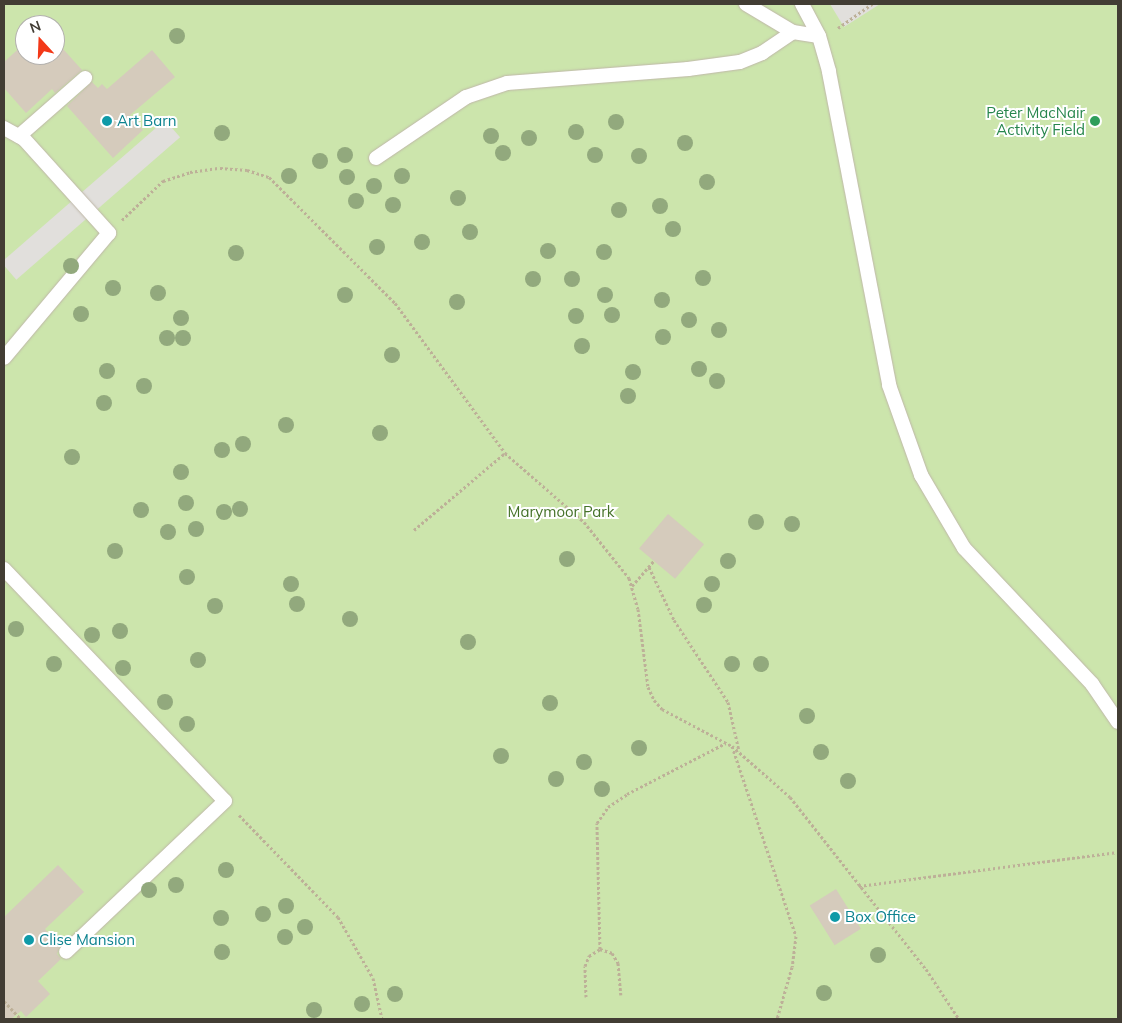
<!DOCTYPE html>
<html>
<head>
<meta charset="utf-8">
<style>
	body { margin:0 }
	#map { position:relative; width:1122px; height:1023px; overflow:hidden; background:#f1ede3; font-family:Mulish,sans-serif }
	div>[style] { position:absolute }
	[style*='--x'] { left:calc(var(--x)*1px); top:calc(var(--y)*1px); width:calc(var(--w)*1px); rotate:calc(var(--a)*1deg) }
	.green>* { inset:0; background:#cce5ac }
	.parking>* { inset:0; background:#e1dfdc; transform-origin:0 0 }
	.building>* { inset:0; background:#d5cbbc; transform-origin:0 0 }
	.path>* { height:3px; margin-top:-1.5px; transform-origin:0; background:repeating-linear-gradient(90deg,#bdb098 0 2.5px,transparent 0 5px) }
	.roads { filter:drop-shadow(0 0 1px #bfb7a9) drop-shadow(0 0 1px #bfb7a9) }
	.lane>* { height:14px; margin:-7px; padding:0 7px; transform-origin:7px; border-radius:7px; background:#fff }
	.trees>* { width:16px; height:16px; margin:-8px; border-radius:50%; background:#92a97d }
	.dots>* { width:14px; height:14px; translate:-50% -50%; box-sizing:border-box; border:2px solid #fff; border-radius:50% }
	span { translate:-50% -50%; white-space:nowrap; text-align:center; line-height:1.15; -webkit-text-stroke:4px #fff; paint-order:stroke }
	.leisure-label { font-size:15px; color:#27864d }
	.right { translate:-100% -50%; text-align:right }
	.culture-label { font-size:15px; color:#0d838f }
	.left { translate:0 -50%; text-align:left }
	.park-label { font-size:15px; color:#457229 }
	.frame { position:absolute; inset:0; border:5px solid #423d34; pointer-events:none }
	.north { position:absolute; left:15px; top:15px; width:50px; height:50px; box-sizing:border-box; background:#fff; border:1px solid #b3b1ae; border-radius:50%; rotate:340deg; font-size:14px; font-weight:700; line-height:20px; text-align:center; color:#423d34 }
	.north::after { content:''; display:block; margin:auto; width:18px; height:22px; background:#f33818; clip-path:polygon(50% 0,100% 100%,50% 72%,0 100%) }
</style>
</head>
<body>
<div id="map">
	<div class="green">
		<div style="clip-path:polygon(evenodd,4px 4px,1118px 4px,1118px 1019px,4px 1019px,4px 4px,25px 25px,55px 25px,55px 55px,25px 55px,25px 25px)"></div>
	</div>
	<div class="parking">
		<div style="clip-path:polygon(830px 4px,880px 4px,844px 27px)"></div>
		<div style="left:165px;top:120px;width:23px;height:217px;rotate:49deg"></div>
	</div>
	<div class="building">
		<div style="clip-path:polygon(55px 40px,82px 70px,55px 93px,52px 89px,26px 113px,4px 88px,4px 62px,25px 43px,25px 55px,55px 55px)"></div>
		<div style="clip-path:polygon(152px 50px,175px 77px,130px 115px,143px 130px,113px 158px,67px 106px,92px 82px,98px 88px,102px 84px,107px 89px)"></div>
		<div style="left:668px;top:514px;width:47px;height:45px;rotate:40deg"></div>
		<div style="clip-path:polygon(58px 865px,84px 892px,45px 929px,60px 946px,57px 954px,61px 959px,38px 981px,50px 994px,26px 1017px,21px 1011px,11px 1019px,4px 1019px,4px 917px)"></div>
		<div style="left:836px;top:889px;width:47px;height:31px;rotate:58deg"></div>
	</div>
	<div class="path">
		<div style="--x:838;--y:28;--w:42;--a:-35.2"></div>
		<div style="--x:122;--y:220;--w:57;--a:-43.6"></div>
		<div style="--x:163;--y:181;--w:28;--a:-18"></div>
		<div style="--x:190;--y:172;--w:30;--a:-8"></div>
		<div style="--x:220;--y:168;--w:27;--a:4"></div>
		<div style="--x:247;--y:170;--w:23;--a:18"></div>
		<div style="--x:269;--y:177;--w:178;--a:45"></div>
		<div style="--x:395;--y:303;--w:186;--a:53.7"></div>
		<div style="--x:505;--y:453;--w:105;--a:41.1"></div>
		<div style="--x:584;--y:522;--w:72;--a:51.2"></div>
		<div style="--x:629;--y:578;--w:32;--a:74"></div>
		<div style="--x:638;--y:609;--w:79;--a:82.7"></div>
		<div style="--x:648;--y:687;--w:14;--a:65"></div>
		<div style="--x:654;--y:700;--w:12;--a:48"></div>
		<div style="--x:662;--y:709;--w:79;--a:27.9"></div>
		<div style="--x:732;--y:746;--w:77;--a:41.3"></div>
		<div style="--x:790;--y:797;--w:219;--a:51.7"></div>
		<div style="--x:926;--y:969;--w:60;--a:56.6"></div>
		<div style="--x:414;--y:530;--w:119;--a:-40.2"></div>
		<div style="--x:649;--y:567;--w:59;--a:64.7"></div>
		<div style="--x:674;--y:620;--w:98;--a:56.6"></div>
		<div style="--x:728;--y:702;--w:50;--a:77.3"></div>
		<div style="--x:632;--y:586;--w:33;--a:-49"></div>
		<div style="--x:732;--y:746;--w:200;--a:71.4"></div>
		<div style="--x:796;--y:936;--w:31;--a:97"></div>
		<div style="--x:792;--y:967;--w:54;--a:106.1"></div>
		<div style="--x:239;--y:815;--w:142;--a:45.9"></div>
		<div style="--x:338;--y:917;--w:70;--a:60.2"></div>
		<div style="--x:373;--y:978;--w:42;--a:77.6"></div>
		<div style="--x:859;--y:886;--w:261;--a:-7.5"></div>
		<div style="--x:600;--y:949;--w:13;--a:18"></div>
		<div style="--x:612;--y:953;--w:12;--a:59"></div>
		<div style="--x:618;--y:963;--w:32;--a:85"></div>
		<div style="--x:586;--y:997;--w:31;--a:-92"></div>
		<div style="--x:585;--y:966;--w:11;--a:-68"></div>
		<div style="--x:589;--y:956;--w:13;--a:-32"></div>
		<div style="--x:600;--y:949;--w:126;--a:-91.4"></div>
		<div style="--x:597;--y:823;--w:19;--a:-55"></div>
		<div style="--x:608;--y:807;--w:23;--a:-34"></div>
		<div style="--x:627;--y:794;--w:111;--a:-27.3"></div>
		<div style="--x:4;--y:1001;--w:25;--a:47"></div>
	</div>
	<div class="roads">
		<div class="lane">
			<div style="--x:746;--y:4;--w:55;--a:30.8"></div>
			<div style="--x:793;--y:32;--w:26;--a:9"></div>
			<div style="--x:802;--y:4;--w:36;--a:62"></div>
			<div style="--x:819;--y:36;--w:37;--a:74"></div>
			<div style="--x:829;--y:72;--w:319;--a:79.1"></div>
			<div style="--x:889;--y:385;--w:96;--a:70.4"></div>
			<div style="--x:921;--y:475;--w:85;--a:59.5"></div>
			<div style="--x:964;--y:548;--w:187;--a:46.7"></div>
			<div style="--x:1092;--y:684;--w:46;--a:55.6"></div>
			<div style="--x:4;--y:128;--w:23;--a:29"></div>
			<div style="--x:24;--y:139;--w:127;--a:47.9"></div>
			<div style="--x:109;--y:233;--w:163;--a:130"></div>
			<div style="--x:19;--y:136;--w:88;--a:-41.3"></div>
			<div style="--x:376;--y:158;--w:109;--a:-34.1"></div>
			<div style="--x:466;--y:97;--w:43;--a:-18.9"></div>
			<div style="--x:507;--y:83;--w:182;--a:-4.4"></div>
			<div style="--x:688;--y:69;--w:52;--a:-7.7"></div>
			<div style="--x:740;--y:62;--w:24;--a:-22"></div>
			<div style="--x:762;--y:53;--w:37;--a:-34"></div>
			<div style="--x:4;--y:569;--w:320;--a:46.4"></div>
			<div style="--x:225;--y:801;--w:219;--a:136.5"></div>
		</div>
	</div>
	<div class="trees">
		<div style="left:177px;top:36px"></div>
		<div style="left:616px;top:122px"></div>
		<div style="left:576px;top:132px"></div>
		<div style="left:222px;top:133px"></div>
		<div style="left:491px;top:136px"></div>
		<div style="left:529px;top:138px"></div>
		<div style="left:685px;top:143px"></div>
		<div style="left:503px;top:153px"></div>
		<div style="left:345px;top:155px"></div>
		<div style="left:595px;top:155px"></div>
		<div style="left:639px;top:156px"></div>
		<div style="left:320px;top:161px"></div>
		<div style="left:289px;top:176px"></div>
		<div style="left:402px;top:176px"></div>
		<div style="left:347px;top:177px"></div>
		<div style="left:707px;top:182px"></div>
		<div style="left:374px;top:186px"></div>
		<div style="left:458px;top:198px"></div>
		<div style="left:356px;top:201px"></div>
		<div style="left:393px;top:205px"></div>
		<div style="left:660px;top:206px"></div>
		<div style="left:619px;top:210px"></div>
		<div style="left:673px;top:229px"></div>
		<div style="left:470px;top:232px"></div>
		<div style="left:422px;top:242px"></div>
		<div style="left:377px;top:247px"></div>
		<div style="left:548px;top:251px"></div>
		<div style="left:604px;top:252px"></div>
		<div style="left:236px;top:253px"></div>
		<div style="left:71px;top:266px"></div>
		<div style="left:703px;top:278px"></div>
		<div style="left:533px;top:279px"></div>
		<div style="left:572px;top:279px"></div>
		<div style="left:113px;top:288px"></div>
		<div style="left:158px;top:293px"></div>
		<div style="left:345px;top:295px"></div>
		<div style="left:605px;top:295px"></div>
		<div style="left:662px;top:300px"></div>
		<div style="left:457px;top:302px"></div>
		<div style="left:81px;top:314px"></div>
		<div style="left:612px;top:315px"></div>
		<div style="left:576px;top:316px"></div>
		<div style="left:181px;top:318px"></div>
		<div style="left:689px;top:320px"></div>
		<div style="left:719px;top:330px"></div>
		<div style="left:663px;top:337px"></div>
		<div style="left:167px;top:338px"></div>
		<div style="left:183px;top:338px"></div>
		<div style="left:582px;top:346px"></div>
		<div style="left:392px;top:355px"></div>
		<div style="left:699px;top:369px"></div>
		<div style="left:107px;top:371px"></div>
		<div style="left:633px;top:372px"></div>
		<div style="left:717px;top:381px"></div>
		<div style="left:144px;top:386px"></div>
		<div style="left:628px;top:396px"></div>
		<div style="left:104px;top:403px"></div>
		<div style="left:286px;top:425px"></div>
		<div style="left:380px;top:433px"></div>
		<div style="left:243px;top:444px"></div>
		<div style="left:222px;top:450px"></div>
		<div style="left:72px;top:457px"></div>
		<div style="left:181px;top:472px"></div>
		<div style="left:186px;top:503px"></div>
		<div style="left:240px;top:509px"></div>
		<div style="left:141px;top:510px"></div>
		<div style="left:224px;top:512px"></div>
		<div style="left:756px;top:522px"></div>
		<div style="left:792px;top:524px"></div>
		<div style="left:196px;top:529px"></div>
		<div style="left:168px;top:532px"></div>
		<div style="left:115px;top:551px"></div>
		<div style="left:567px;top:559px"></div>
		<div style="left:728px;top:561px"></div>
		<div style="left:187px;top:577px"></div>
		<div style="left:291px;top:584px"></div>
		<div style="left:712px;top:584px"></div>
		<div style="left:297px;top:604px"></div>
		<div style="left:704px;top:605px"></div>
		<div style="left:215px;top:606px"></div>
		<div style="left:350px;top:619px"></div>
		<div style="left:16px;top:629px"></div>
		<div style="left:120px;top:631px"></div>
		<div style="left:92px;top:635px"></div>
		<div style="left:468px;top:642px"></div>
		<div style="left:198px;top:660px"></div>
		<div style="left:54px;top:664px"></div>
		<div style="left:732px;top:664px"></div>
		<div style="left:761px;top:664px"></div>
		<div style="left:123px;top:668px"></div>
		<div style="left:165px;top:702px"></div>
		<div style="left:550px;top:703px"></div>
		<div style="left:807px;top:716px"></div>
		<div style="left:187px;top:724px"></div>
		<div style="left:639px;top:748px"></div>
		<div style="left:821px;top:752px"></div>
		<div style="left:501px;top:756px"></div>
		<div style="left:584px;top:762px"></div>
		<div style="left:556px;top:779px"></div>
		<div style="left:848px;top:781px"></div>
		<div style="left:602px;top:789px"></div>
		<div style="left:226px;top:870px"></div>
		<div style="left:176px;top:885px"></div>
		<div style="left:149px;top:890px"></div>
		<div style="left:286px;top:906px"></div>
		<div style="left:263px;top:914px"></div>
		<div style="left:221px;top:918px"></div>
		<div style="left:305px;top:927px"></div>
		<div style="left:285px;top:937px"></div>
		<div style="left:222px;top:952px"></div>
		<div style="left:878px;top:955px"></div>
		<div style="left:824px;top:993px"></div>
		<div style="left:395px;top:994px"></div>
		<div style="left:362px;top:1004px"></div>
		<div style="left:314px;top:1010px"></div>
	</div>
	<div class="dots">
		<div style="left:107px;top:121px;background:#0f9aa8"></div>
		<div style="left:1095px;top:121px;background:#2e9e5b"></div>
		<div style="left:835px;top:917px;background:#0f9aa8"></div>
		<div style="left:29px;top:940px;background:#0f9aa8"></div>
	</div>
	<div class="leisure-label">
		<span class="right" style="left:1085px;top:121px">Peter MacNair<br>Activity Field</span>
	</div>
	<div class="culture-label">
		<span class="left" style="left:117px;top:121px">Art Barn</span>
		<span class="left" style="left:845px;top:917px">Box Office</span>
		<span class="left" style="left:39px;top:940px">Clise Mansion</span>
	</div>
	<div class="park-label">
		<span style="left:561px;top:512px">Marymoor Park</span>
	</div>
	<div class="frame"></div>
	<div class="north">N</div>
</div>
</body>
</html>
